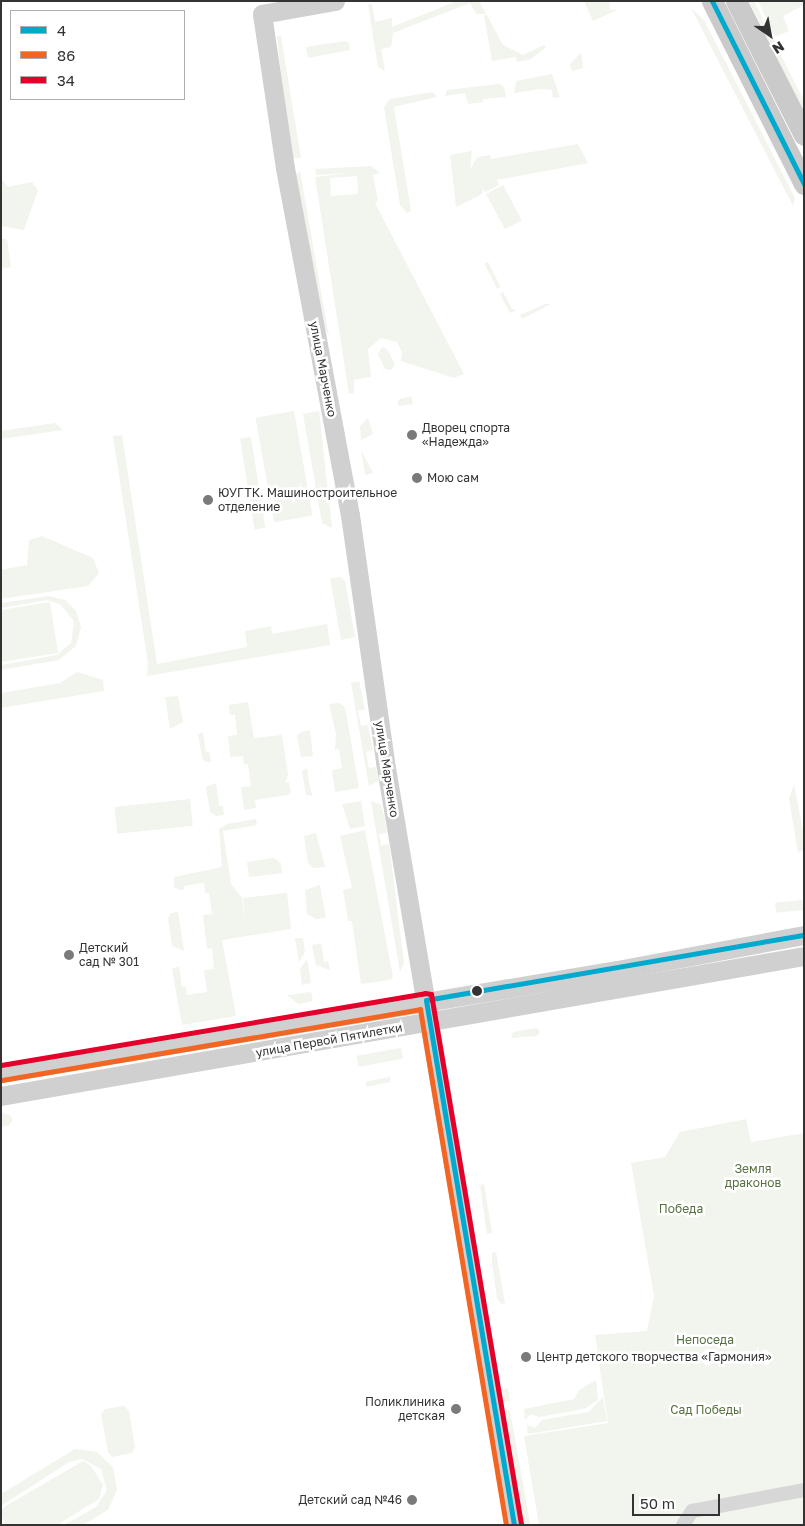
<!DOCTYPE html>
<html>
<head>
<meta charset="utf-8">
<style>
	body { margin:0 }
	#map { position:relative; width:805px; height:1526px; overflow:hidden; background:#fff; font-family:"Golos Text",sans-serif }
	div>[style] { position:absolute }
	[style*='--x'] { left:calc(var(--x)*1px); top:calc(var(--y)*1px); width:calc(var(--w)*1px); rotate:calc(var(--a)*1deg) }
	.green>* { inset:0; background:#f1f5ed; transform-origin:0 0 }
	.street>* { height:14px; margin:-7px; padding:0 7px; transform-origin:7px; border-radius:7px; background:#d7d7d7 }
	.secondary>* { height:19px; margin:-9.5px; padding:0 9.5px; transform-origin:9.5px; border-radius:9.5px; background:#d0d0d0 }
	.primary>* { height:21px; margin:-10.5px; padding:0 10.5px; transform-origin:10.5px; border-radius:10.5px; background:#cacaca }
	.bus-1>* { height:5px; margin:-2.5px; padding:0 2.5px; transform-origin:2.5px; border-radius:2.5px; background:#00a9ce }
	.bus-2>* { height:5px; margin:-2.5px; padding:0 2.5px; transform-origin:2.5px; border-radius:2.5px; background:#f26522 }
	.bus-3>* { height:5px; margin:-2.5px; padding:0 2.5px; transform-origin:2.5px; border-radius:2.5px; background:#e4002b }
	.dots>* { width:14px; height:14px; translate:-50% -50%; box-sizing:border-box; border:2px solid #fff; border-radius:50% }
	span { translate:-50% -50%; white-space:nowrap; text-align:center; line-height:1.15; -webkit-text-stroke:5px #fff; paint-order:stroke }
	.street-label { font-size:12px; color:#333 }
	.poi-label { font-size:12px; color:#333 }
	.left { translate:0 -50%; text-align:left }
	.right { translate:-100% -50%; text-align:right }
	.park-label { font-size:12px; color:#56703f }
	.frame { position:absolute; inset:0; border:2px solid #333; pointer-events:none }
	.legend { position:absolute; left:10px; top:10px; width:175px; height:90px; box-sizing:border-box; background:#fff; border:1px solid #adadad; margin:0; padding:6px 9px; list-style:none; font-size:15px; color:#333 }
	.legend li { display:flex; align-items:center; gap:10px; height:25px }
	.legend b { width:25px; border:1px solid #adadad }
	.north { position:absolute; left:745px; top:10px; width:50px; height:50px; -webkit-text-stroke:4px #fff; paint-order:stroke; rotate:147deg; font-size:14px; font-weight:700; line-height:20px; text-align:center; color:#333 }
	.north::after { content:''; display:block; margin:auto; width:18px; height:22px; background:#333; clip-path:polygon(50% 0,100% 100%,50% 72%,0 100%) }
	.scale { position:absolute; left:632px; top:1494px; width:88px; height:22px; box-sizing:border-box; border:2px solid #333; border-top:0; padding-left:6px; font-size:15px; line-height:18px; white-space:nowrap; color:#333; -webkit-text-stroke:4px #fff; paint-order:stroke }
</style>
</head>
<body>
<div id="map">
	<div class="green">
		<div style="clip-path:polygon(457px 1px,479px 1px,486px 14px,476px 14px,470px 3px,393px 33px,391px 47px,381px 49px,385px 71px,378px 67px,368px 5px,372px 4px,375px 22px,392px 18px,392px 27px)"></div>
		<div style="clip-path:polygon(584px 1px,609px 1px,610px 10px,617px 10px,593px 21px)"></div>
		<div style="clip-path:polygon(749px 1px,754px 1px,804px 101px,804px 112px)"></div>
		<div style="clip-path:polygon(758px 1px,804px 1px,804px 5px,783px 16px,789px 31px,775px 37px)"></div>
		<div style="clip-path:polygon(691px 8px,704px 20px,795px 198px,793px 206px)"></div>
		<div style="clip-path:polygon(484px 15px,487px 15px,503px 45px,523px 55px,544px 45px,546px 47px,531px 59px,517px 62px,516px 57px,492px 61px)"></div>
		<div style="clip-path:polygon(277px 36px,281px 36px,301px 158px,293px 158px,289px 152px)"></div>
		<div style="clip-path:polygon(345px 41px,349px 43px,350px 50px,308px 58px,306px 47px)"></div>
		<div style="clip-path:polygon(581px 53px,583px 68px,572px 71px,570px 64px)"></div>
		<div style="clip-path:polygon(552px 74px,560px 97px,553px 98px,552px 90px,541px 89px,514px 93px,516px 81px)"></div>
		<div style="clip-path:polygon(499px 84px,504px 87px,506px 97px,483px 99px,483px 102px,468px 104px,465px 93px,445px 96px,447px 90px)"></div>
		<div style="clip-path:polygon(433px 92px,437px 97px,394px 107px,411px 211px,407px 213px,400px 205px,384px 107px,390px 99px)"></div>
		<div style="clip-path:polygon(578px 144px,588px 163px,497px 180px,499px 185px,485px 192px,483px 189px,482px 194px,456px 207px,450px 155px,472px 151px,470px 170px,477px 157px,490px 155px,491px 159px)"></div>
		<div style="clip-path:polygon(evenodd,371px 166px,380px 173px,373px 175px,378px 201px,375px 203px,464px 374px,454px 378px,401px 361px,402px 352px,397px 342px,381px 338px,368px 349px,371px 377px,354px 380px,354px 393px,349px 394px,315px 177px,352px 173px,316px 175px,315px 169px,371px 166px,357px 176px,358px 194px,331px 196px,330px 178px,357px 176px)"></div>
		<div style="clip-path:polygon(300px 171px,329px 337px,321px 319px,294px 176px)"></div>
		<div style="clip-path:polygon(1px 178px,8px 187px,32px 182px,38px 190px,24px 230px,1px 226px)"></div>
		<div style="left:503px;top:185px;width:40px;height:19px;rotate:62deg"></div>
		<div style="clip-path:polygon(1px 239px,7px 239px,11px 267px,1px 269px)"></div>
		<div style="left:488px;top:262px;width:28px;height:4px;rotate:63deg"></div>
		<div style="clip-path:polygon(503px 292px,512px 309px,517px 310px,510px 313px,500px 294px)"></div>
		<div style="clip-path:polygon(545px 304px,551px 304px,522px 319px,520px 315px)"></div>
		<div style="clip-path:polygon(382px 347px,387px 349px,395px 364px,391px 370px,385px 369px,378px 354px)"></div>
		<div style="clip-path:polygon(411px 396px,413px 404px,398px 406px,398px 400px)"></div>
		<div style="left:294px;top:411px;width:106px;height:39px;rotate:80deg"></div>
		<div style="clip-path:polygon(319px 411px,332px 528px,322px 523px,303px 414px)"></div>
		<div style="clip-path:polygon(368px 418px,373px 434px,361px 440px,360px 426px)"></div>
		<div style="clip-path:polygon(55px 423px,63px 430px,1px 439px,1px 431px)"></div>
		<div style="clip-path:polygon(122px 435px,157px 664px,247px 647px,245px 631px,271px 626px,272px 634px,327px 624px,330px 645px,147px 676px,148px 663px,113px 436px)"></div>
		<div style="left:251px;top:437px;width:92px;height:11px;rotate:81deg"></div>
		<div style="clip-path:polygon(361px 450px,373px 473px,365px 475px)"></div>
		<div style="clip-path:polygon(42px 536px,93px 558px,99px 573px,88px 586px,1px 599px,1px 570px,27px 565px,29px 540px)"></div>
		<div style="clip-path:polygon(341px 577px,345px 581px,355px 637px,341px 640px,330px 578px)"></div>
		<div style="clip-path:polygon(49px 596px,65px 600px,76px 611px,81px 627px,76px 646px,59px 660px,1px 670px,1px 665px,57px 655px,71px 643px,74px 621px,60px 604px,47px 600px,1px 608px,1px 603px)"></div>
		<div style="clip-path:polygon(50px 602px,58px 653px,1px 662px,1px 610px)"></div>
		<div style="clip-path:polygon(77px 672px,103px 680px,104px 691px,1px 708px,1px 693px,60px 683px)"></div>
		<div style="clip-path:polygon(359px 681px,365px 709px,358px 711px,361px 726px,368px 725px,373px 750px,366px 752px,369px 768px,376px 767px,378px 781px,369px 786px,351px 683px)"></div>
		<div style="clip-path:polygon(178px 696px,183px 722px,170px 729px,165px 697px)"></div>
		<div style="clip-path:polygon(248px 702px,254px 738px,282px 735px,288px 775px,285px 783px,289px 782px,291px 792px,288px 795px,255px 800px,256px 808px,244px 810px,241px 787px,251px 786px,248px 764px,244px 765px,243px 756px,230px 757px,228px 736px,237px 735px,235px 715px,230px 715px,229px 705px)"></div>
		<div style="clip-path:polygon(339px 703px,345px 707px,359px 788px,335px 792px,332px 770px,342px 768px,339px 749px,335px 750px,336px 734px,329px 704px)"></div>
		<div style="clip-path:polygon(310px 730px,313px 756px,301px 757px,297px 736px,301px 732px)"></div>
		<div style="clip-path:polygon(203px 732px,206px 752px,209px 752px,211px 762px,205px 762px,202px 757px,198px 734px)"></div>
		<div style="clip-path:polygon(307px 768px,310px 788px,313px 796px,306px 795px,302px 771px)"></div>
		<div style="clip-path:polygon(216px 783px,219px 806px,223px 806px,224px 815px,216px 816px,210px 812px,206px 787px)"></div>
		<div style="clip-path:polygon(794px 785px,804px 836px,804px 850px,798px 853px,789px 799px)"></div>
		<div style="left:190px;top:799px;width:27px;height:76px;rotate:84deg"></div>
		<div style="clip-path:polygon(361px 801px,365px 826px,350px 829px,342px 804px)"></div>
		<div style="clip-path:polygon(371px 801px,381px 805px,384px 815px,387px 833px,379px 834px,381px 845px,389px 844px,404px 963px,400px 972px)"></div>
		<div style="clip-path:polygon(256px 819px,257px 825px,223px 831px,231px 884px,242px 898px,245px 922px,243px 898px,287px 893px,291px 929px,222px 940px,236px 1016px,182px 1025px,172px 969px,179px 966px,182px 987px,186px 987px,187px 995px,207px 992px,204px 970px,214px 969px,212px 948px,207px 949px,203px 915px,212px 914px,209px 893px,205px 893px,204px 883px,184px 886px,184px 890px,179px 890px,174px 887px,174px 877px,222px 867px,219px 829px,227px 824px)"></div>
		<div style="clip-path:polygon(365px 830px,393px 977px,390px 980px,361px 984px,352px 921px,348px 921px,343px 890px,352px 888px,340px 836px)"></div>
		<div style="clip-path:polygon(316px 833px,325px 867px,313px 868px,308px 863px,304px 836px)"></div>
		<div style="clip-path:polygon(274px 858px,281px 863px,282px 873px,249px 877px,247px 862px)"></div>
		<div style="clip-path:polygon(320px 885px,326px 918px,316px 919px,307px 914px,305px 890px)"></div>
		<div style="left:802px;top:900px;width:10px;height:27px;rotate:84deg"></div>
		<div style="clip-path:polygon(178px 912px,184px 951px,172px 946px,168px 918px,171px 913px)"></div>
		<div style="clip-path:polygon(295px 938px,303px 938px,305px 952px,299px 962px)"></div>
		<div style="clip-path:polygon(321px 943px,324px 962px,328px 961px,330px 970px,316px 965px,312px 945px)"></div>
		<div style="clip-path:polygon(307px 959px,311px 983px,302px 985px,300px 969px)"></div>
		<div style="clip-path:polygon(311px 992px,313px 1001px,298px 1004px,287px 995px)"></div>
		<div style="clip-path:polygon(537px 1028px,540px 1032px,537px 1036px,511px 1038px,513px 1032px)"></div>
		<div style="left:401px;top:1048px;width:11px;height:45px;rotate:80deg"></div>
		<div style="left:390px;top:1077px;width:5px;height:25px;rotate:79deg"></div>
		<div style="clip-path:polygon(1px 1112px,11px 1116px,12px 1121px,8px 1126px,1px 1127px)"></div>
		<div style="clip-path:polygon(746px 1119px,751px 1142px,804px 1133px,804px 1525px,539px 1525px,524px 1436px,608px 1423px,595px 1335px,647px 1331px,654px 1296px,631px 1163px,665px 1157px,680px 1132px)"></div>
		<div style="clip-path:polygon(484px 1184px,492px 1233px,487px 1234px,480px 1185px)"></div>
		<div style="clip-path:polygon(496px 1252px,505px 1303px,502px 1304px,497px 1299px,492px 1263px,492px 1253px)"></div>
		<div style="clip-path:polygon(596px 1380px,598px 1400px,584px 1409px,539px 1417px,531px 1414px,525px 1420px,524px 1409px,574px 1399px,579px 1390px)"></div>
		<div style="clip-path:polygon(508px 1388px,510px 1401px,503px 1402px,500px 1390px)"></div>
		<div style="clip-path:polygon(603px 1397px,607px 1421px,528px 1434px,527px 1425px,535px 1428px,542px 1420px,588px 1412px)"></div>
		<div style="clip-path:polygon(124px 1406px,129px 1411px,135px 1448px,132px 1453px,112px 1457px,108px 1452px,101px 1414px,105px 1409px)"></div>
		<div style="left:510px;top:1410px;width:117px;height:6px;rotate:80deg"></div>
		<div style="clip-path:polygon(75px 1449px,97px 1452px,113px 1467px,117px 1490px,108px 1510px,83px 1525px,64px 1525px,96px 1507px,107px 1490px,101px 1469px,82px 1459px,69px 1462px,1px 1506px,1px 1494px)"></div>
		<div style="clip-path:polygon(83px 1461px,91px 1466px,103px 1485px,99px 1499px,57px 1525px,4px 1525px,1px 1511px,4px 1507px)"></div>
	</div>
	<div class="street">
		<div style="--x:683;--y:1525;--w:17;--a:-57"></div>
		<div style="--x:692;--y:1511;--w:114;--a:-10.6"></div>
	</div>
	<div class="secondary">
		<div style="--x:335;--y:1;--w:74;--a:169.9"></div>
		<div style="--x:262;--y:14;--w:156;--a:81.5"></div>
		<div style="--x:285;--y:168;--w:353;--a:79.4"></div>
		<div style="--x:350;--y:515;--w:249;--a:81.9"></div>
		<div style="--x:385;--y:762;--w:774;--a:80.4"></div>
		<div style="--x:1;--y:1073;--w:625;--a:-9.49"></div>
		<div style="--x:617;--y:970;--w:190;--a:-10.6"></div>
		<div style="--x:1;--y:1096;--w:815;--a:-9.89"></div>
	</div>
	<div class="primary">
		<div style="--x:712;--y:1;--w:205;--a:63.3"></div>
		<div style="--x:736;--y:1;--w:150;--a:63.1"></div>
	</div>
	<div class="bus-1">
		<div style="--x:712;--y:1;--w:205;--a:63.3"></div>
		<div style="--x:514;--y:1525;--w:532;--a:-99.52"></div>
		<div style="--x:426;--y:1000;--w:384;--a:-9.8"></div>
	</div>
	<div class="bus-2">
		<div style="--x:2;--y:1080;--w:424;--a:-9.6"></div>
		<div style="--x:420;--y:1009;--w:523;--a:80.54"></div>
	</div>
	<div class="bus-3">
		<div style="--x:1;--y:1065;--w:430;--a:-9.6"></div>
		<div style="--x:425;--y:993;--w:6;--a:9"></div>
		<div style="--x:431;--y:994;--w:538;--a:80.36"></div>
	</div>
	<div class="dots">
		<div style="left:412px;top:435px;background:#7a7a7a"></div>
		<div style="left:417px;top:478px;background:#7a7a7a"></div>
		<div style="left:208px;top:500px;background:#7a7a7a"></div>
		<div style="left:69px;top:955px;background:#7a7a7a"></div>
		<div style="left:477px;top:991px;background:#333"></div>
		<div style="left:526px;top:1357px;background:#7a7a7a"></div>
		<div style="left:456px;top:1409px;background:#7a7a7a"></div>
		<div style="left:412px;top:1500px;background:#7a7a7a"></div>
	</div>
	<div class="street-label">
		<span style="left:323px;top:369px;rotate:79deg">улица Марченко</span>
		<span style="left:387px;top:769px;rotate:81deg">улица Марченко</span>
		<span style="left:329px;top:1040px;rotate:-10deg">улица Первой Пятилетки</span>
	</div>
	<div class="poi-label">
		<span class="left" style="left:422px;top:435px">Дворец спорта<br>«Надежда»</span>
		<span class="left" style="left:427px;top:478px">Мою сам</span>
		<span class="left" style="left:218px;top:500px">ЮУГТК. Машиностроительное<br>отделение</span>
		<span class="left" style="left:79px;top:955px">Детский<br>сад № 301</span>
		<span class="left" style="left:536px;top:1357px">Центр детского творчества «Гармония»</span>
		<span class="right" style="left:445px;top:1409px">Поликлиника<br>детская</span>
		<span class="right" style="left:402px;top:1500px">Детский сад №46</span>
	</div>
	<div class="park-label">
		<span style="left:753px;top:1176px">Земля<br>драконов</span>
		<span style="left:681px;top:1209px">Победа</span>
		<span style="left:705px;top:1340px">Непоседа</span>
		<span style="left:706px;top:1410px">Сад Победы</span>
	</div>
	<div class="frame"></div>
	<ul class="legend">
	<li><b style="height:6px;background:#00a9ce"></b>4</li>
	<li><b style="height:6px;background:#f26522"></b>86</li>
	<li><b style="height:6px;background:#e4002b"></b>34</li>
	</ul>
	<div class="north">N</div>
	<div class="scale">50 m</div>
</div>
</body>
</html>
